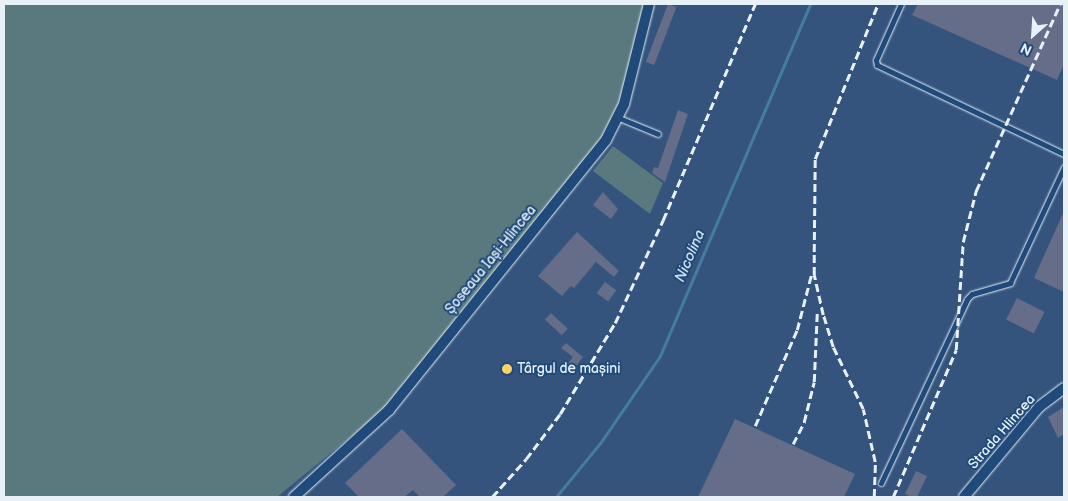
<!DOCTYPE html>
<html>
<head>
<meta charset="utf-8">
<style>
	body { margin:0 }
	#map { position:relative; width:1068px; height:501px; overflow:hidden; background:#34547e; font-family:"Balsamiq Sans",sans-serif }
	div>[style] { position:absolute }
	[style*='--x'] { left:calc(var(--x)*1px); top:calc(var(--y)*1px); width:calc(var(--w)*1px); rotate:calc(var(--a)*1deg) }
	.green>* { inset:0; background:#59797e }
	.stream>* { height:2.5px; margin:-1.25px; padding:0 1.25px; transform-origin:1.25px; border-radius:1.25px; background:#457d9f }
	.building>* { inset:0; background:#656d89; transform-origin:0 0 }
	.roads { filter:drop-shadow(0 0 1px #e8f1f8) drop-shadow(0 0 1px #e8f1f8) }
	.service>* { height:5px; margin:-2.5px; padding:0 2.5px; transform-origin:2.5px; border-radius:2.5px; background:#1f4a7a }
	.minor>* { height:10px; margin:-5px; padding:0 5px; transform-origin:5px; border-radius:5px; background:#1f4a7a }
	.rail>* { height:2.5px; margin-top:-1.25px; transform-origin:0; background:repeating-linear-gradient(90deg,#e8f1f8 0 8px,transparent 0 12px) }
	.dots>* { width:14px; height:14px; translate:-50% -50%; box-sizing:border-box; border:2px solid #1f4a7a; border-radius:50% }
	span { translate:-50% -50%; white-space:nowrap; text-align:center; line-height:1.15; -webkit-text-stroke:4px #1f4a7a; paint-order:stroke }
	.street-label { font-size:14px; color:#e8f1f8 }
	.poi-label { font-size:14px; color:#e8f1f8 }
	.left { translate:0 -50%; text-align:left }
	.water-label { font-size:15px; color:#d0e0eb; font-style:italic }
	.frame { position:absolute; inset:0; border:5px solid #e8f1f8; pointer-events:none }
	.north { position:absolute; left:1008px; top:10px; width:50px; height:50px; -webkit-text-stroke:4px #1f4a7a; paint-order:stroke; rotate:206deg; font-size:14px; font-weight:700; line-height:20px; text-align:center; color:#e8f1f8 }
	.north::after { content:''; display:block; margin:auto; width:18px; height:22px; background:#e8f1f8; clip-path:polygon(50% 0,100% 100%,50% 72%,0 100%) }
</style>
</head>
<body>
<div id="map">
	<div class="green">
		<div style="clip-path:polygon(4px 4px,646px 4px,617px 122px,386px 408px,277px 497px,4px 497px)"></div>
		<div style="clip-path:polygon(613px 146px,663px 183px,650px 214px,593px 171px)"></div>
	</div>
	<div class="stream">
		<div style="--x:556;--y:497;--w:71;--a:-50.7"></div>
		<div style="--x:601;--y:442;--w:104;--a:-55.5"></div>
		<div style="--x:660;--y:356;--w:383;--a:-66.9"></div>
	</div>
	<div class="building">
		<div style="left:668px;top:4px;width:9px;height:62px;rotate:21deg"></div>
		<div style="clip-path:polygon(918px 4px,1064px 4px,1064px 64px,1057px 80px,912px 15px)"></div>
		<div style="clip-path:polygon(678px 110px,688px 114px,665px 182px,652px 173px,654px 167px,658px 168px)"></div>
		<div style="clip-path:polygon(603px 192px,618px 209px,611px 219px,593px 205px)"></div>
		<div style="clip-path:polygon(1064px 211px,1064px 292px,1034px 278px)"></div>
		<div style="clip-path:polygon(577px 232px,619px 271px,614px 277px,596px 262px,574px 288px,571px 286px,562px 296px,538px 276px)"></div>
		<div style="left:605px;top:282px;width:14px;height:14px;rotate:36deg"></div>
		<div style="left:1017px;top:298px;width:31px;height:24px;rotate:27deg"></div>
		<div style="left:551px;top:313px;width:23px;height:9px;rotate:43deg"></div>
		<div style="clip-path:polygon(566px 343px,583px 357px,572px 371px,566px 366px,573px 357px,561px 348px)"></div>
		<div style="clip-path:polygon(1064px 407px,1064px 434px,1058px 438px,1048px 417px)"></div>
		<div style="clip-path:polygon(735px 419px,855px 474px,844px 497px,698px 497px)"></div>
		<div style="clip-path:polygon(402px 429px,456px 485px,443px 497px,420px 497px,413px 490px,404px 497px,359px 497px,345px 483px)"></div>
		<div style="clip-path:polygon(916px 471px,927px 476px,917px 497px,912px 497px,905px 494px)"></div>
	</div>
	<div class="roads">
		<div class="service">
			<div style="--x:901;--y:4;--w:61;--a:114.1"></div>
			<div style="--x:876;--y:60;--w:5;--a:79"></div>
			<div style="--x:877;--y:65;--w:207;--a:25.5"></div>
			<div style="--x:619;--y:118;--w:42;--a:22.3"></div>
			<div style="--x:881;--y:483;--w:203;--a:-64.9"></div>
			<div style="--x:967;--y:299;--w:7;--a:-45"></div>
			<div style="--x:972;--y:294;--w:40;--a:-16"></div>
			<div style="--x:1010;--y:283;--w:128;--a:-65"></div>
		</div>
		<div class="minor">
			<div style="--x:294;--y:497;--w:129;--a:-42.5"></div>
			<div style="--x:389;--y:410;--w:346;--a:-51.2"></div>
			<div style="--x:606;--y:140;--w:40;--a:-63.4"></div>
			<div style="--x:624;--y:104;--w:103;--a:-76"></div>
			<div style="--x:964;--y:497;--w:117;--a:-50.2"></div>
			<div style="--x:1039;--y:407;--w:31;--a:-37"></div>
		</div>
	</div>
	<div class="rail">
		<div style="--x:755;--y:426;--w:105;--a:-66.4"></div>
		<div style="--x:797;--y:330;--w:60;--a:-75.5"></div>
		<div style="--x:793;--y:444;--w:25;--a:-63"></div>
		<div style="--x:804;--y:422;--w:41;--a:-76"></div>
		<div style="--x:814;--y:382;--w:69;--a:-87.5"></div>
		<div style="--x:492;--y:497;--w:51;--a:-48.2"></div>
		<div style="--x:526;--y:459;--w:56;--a:-52.9"></div>
		<div style="--x:560;--y:414;--w:106;--a:-58.9"></div>
		<div style="--x:615;--y:323;--w:114;--a:-65"></div>
		<div style="--x:663;--y:220;--w:235;--a:-66.9"></div>
		<div style="--x:874;--y:497;--w:35;--a:-88"></div>
		<div style="--x:875;--y:462;--w:54;--a:-102.8"></div>
		<div style="--x:863;--y:409;--w:69;--a:-115.8"></div>
		<div style="--x:833;--y:347;--w:34;--a:-107"></div>
		<div style="--x:823;--y:315;--w:41;--a:-102.7"></div>
		<div style="--x:814;--y:275;--w:23;--a:-90"></div>
		<div style="--x:814;--y:252;--w:93;--a:-89.4"></div>
		<div style="--x:815;--y:159;--w:167;--a:-67.9"></div>
		<div style="--x:893;--y:497;--w:160;--a:-66.8"></div>
		<div style="--x:956;--y:350;--w:108;--a:-86.3"></div>
		<div style="--x:963;--y:242;--w:53;--a:-75.7"></div>
		<div style="--x:976;--y:191;--w:205;--a:-65.8"></div>
	</div>
	<div class="dots">
		<div style="left:507px;top:369px;background:#ffd166"></div>
	</div>
	<div class="street-label">
		<span style="left:491px;top:260px;rotate:-51deg">Șoseaua Iași-Hlincea</span>
		<span style="left:1002px;top:432px;rotate:-49deg">Strada Hlincea</span>
	</div>
	<div class="poi-label">
		<span class="left" style="left:517px;top:369px">Târgul de mașini</span>
	</div>
	<div class="water-label">
		<span style="left:690px;top:256px;rotate:-67deg">Nicolina</span>
	</div>
	<div class="frame"></div>
	<div class="north">N</div>
</div>
</body>
</html>
